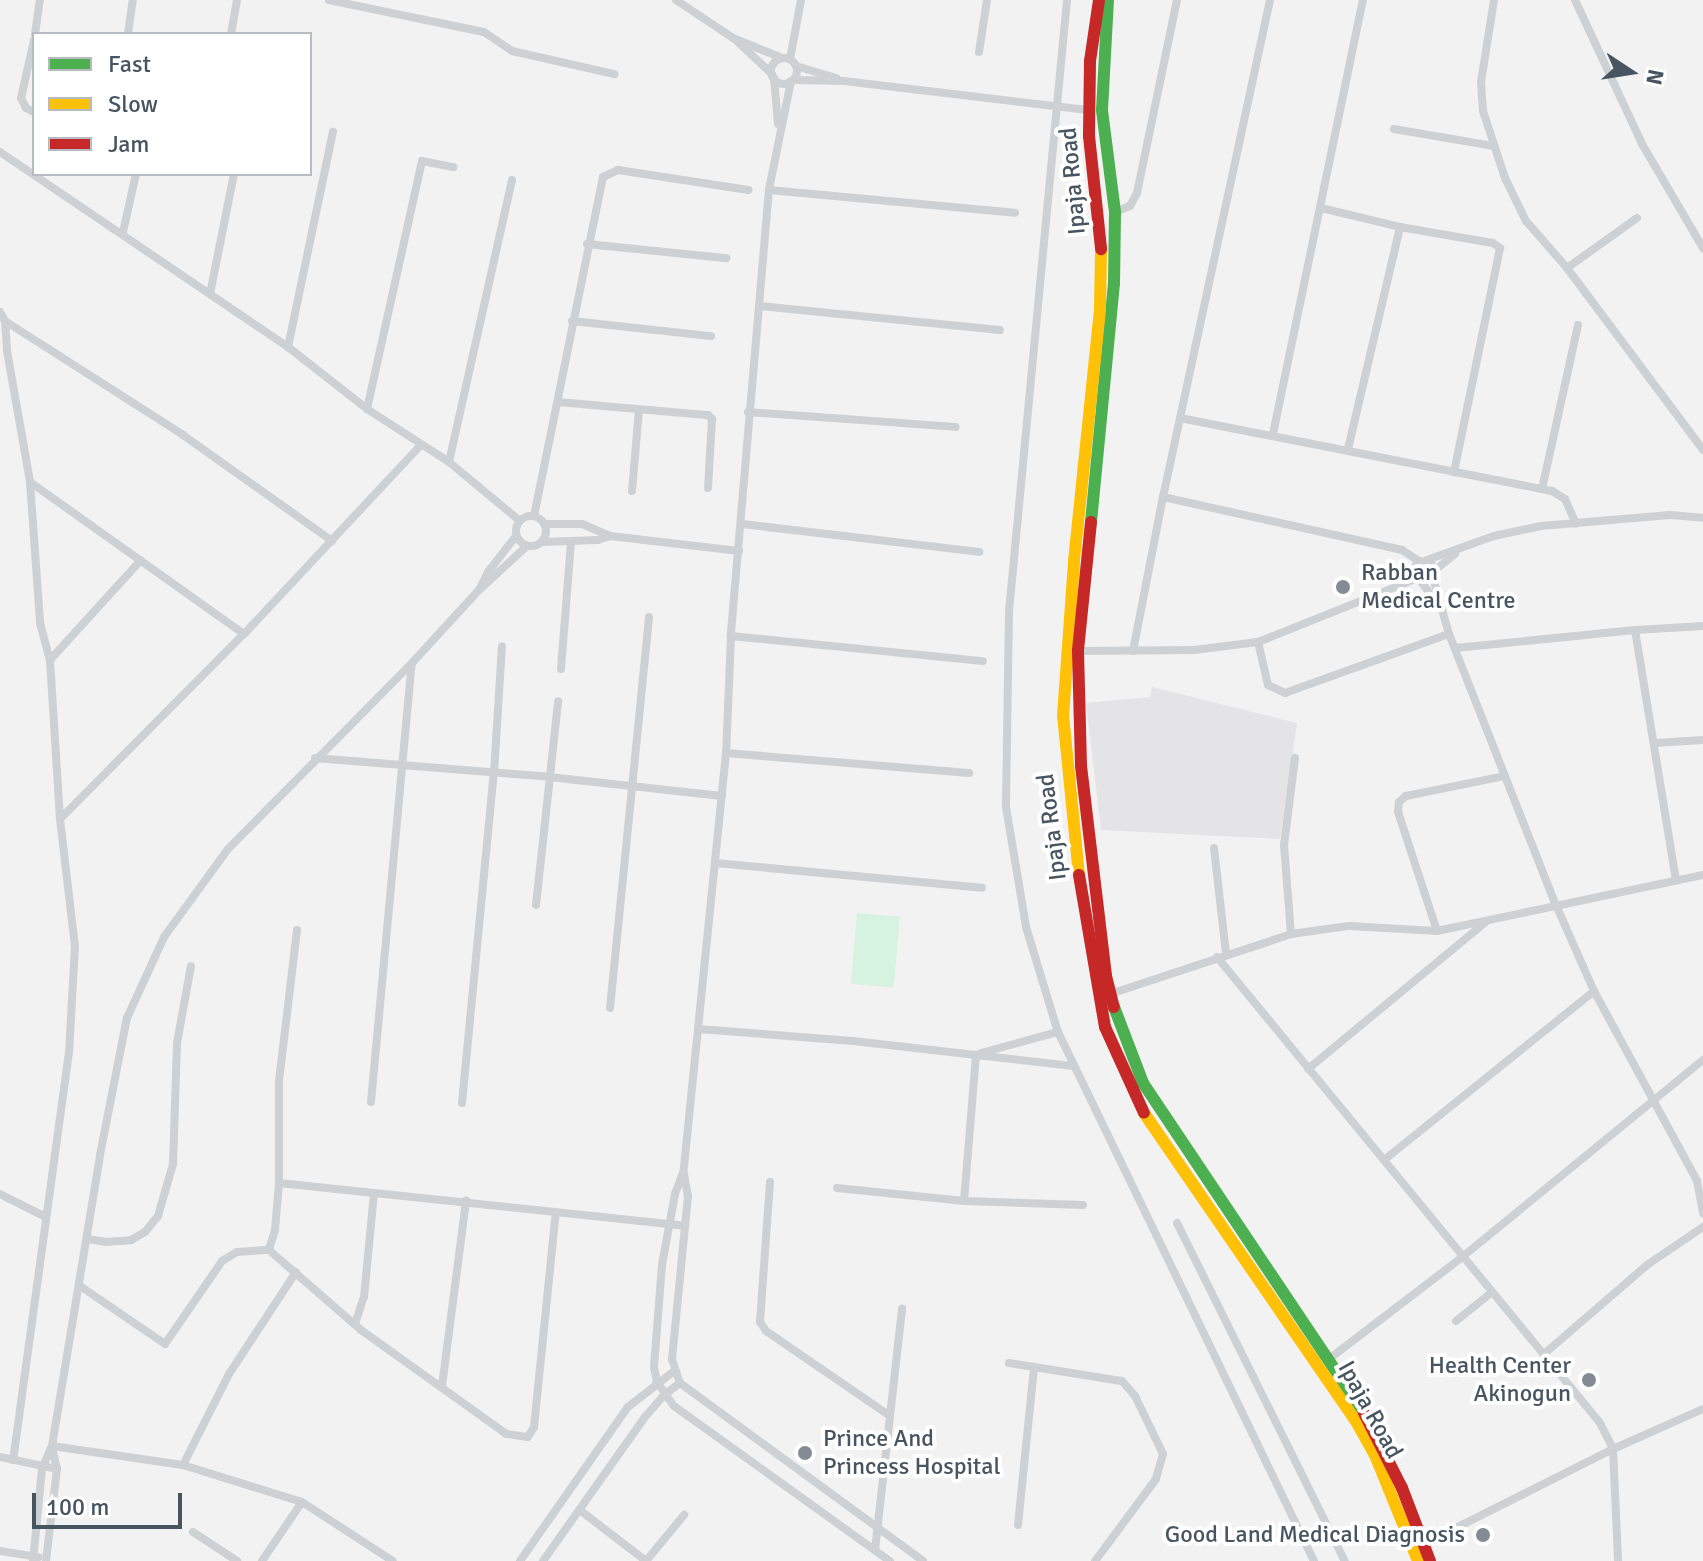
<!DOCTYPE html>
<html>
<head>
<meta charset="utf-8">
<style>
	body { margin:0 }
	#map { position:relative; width:1703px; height:1561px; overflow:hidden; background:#f3f2f2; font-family:Signika,sans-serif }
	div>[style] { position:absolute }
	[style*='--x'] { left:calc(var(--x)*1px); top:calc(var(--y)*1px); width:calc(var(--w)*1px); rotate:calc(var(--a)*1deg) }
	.education>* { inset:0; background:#e4e3e5 }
	.green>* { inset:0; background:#d5f3e0; transform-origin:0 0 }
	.street>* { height:8px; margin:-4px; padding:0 4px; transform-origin:4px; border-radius:4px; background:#cdd1d3 }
	.street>.ring { margin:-4px; padding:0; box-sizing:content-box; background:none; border:8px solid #cdd1d3; border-radius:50% }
	.fast>* { height:12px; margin:-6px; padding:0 6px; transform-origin:6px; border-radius:6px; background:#4caf50 }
	.slow>* { height:12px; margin:-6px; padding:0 6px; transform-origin:6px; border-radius:6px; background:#ffc107 }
	.jam>* { height:12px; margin:-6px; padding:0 6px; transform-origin:6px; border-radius:6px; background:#c62828 }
	.dots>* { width:22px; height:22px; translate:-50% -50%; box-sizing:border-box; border:4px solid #fff; border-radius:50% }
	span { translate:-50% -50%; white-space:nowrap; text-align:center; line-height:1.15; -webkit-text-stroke:8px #fff; paint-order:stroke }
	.street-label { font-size:24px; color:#475561 }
	.poi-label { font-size:24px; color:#475561 }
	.left { translate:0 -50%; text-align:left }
	.right { translate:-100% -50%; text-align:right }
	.legend { position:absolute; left:32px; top:32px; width:280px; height:144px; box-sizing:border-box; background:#fff; border:2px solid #b5bbc0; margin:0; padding:10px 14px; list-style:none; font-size:24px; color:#475561 }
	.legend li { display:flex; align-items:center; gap:16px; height:40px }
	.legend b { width:40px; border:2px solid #b5bbc0 }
	.north { position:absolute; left:1591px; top:32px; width:80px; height:80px; -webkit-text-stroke:6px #fff; paint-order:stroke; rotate:102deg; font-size:22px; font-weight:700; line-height:32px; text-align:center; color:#475561 }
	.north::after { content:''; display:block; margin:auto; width:28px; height:36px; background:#475561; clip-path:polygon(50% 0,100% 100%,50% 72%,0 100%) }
	.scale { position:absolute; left:32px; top:1493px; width:150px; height:36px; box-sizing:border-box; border:4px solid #475561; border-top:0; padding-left:10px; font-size:24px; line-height:28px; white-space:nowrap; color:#475561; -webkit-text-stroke:6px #fff; paint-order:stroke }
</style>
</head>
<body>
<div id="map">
	<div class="education">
		<div style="clip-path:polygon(1152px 687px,1297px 723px,1280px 839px,1101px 830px,1086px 703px,1150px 697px)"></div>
	</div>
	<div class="green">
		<div style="left:857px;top:913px;width:43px;height:71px;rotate:5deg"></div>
	</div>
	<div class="street">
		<div style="--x:329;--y:0;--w:158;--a:11.7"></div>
		<div style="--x:484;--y:32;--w:34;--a:34"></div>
		<div style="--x:512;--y:51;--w:105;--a:12.7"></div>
		<div style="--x:676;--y:0;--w:69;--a:33.7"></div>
		<div style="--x:733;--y:38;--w:53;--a:22.2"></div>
		<div style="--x:1067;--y:0;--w:614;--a:95.42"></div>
		<div style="--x:1009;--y:611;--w:196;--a:90.9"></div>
		<div style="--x:1006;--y:807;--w:122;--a:80.5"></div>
		<div style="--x:1026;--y:927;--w:110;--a:73.1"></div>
		<div style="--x:1058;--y:1032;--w:588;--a:64.18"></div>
		<div style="--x:1494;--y:0;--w:83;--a:99"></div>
		<div style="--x:1481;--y:82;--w:29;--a:86"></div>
		<div style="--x:1483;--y:111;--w:71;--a:71.8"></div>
		<div style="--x:1505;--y:178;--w:48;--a:64"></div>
		<div style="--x:1526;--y:221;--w:62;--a:48.9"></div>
		<div style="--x:1567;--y:268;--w:227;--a:53.2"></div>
		<div style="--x:1575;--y:0;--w:159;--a:65"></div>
		<div style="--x:1642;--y:144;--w:121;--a:59.6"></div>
		<div style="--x:35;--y:34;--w:34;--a:-82"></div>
		<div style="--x:128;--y:34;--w:34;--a:-82"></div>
		<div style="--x:231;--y:34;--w:35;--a:-80"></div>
		<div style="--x:34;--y:40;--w:59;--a:102.6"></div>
		<div style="--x:21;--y:98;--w:11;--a:63"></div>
		<div style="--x:26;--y:108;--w:9;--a:27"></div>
		<div style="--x:737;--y:41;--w:48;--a:43.3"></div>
		<div style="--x:979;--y:52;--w:53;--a:-81.3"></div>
		<div class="ring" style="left:771px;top:58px;width:18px;height:18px"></div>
		<div style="--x:790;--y:59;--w:60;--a:-79.4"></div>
		<div style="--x:796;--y:66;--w:42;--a:16.7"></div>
		<div style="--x:774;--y:78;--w:46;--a:85"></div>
		<div style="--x:793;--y:80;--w:51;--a:1.1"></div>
		<div style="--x:844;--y:81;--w:247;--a:6.8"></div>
		<div style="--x:791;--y:81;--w:110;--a:101.5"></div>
		<div style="--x:769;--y:189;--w:449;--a:94.9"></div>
		<div style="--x:731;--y:636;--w:117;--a:92.4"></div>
		<div style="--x:726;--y:753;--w:422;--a:95.8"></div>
		<div style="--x:683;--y:1173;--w:22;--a:111"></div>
		<div style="--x:675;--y:1194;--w:72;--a:100.4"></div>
		<div style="--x:662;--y:1265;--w:102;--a:94.5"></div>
		<div style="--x:654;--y:1367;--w:15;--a:79"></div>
		<div style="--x:657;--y:1382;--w:29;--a:55"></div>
		<div style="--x:674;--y:1406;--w:266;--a:35.7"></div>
		<div style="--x:1394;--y:129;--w:100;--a:9.7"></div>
		<div style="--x:0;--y:152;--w:348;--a:34.1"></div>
		<div style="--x:288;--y:347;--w:100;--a:38.1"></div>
		<div style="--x:367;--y:409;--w:98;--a:32.9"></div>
		<div style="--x:449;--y:462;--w:92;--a:39.7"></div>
		<div style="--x:769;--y:190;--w:247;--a:5.3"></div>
		<div style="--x:1321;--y:208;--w:81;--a:13.5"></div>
		<div style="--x:1400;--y:227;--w:94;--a:9.8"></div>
		<div style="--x:1493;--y:243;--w:9;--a:36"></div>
		<div style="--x:1500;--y:248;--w:229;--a:101.6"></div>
		<div style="--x:1115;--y:212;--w:16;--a:-22"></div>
		<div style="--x:1130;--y:206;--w:15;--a:-62"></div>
		<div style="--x:1137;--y:193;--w:197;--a:-78.3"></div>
		<div style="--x:123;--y:232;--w:59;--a:-77.4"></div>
		<div style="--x:587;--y:244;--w:140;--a:5.8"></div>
		<div style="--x:1567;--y:268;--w:86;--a:-35.5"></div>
		<div style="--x:210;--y:294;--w:122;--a:-78.7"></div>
		<div style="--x:759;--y:306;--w:242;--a:5.7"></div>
		<div style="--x:0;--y:312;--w:10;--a:61"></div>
		<div style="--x:5;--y:321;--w:30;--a:86"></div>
		<div style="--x:7;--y:351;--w:133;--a:80"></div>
		<div style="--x:30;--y:482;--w:141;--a:85.9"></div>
		<div style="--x:40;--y:623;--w:38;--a:75"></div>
		<div style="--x:50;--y:660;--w:159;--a:86.4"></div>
		<div style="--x:60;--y:819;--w:128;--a:83.3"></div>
		<div style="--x:75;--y:946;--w:106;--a:93.2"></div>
		<div style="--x:69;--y:1052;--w:412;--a:97.8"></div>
		<div style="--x:5;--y:321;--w:211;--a:32.6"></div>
		<div style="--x:183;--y:435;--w:183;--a:35.4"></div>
		<div style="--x:572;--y:321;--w:140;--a:6.2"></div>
		<div style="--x:288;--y:347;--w:220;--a:-78.2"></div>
		<div style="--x:558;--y:402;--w:151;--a:5"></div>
		<div style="--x:708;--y:415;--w:6;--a:45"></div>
		<div style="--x:712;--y:419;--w:69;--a:93.3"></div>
		<div style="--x:367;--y:409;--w:254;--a:-77.5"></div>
		<div style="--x:422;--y:161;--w:32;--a:11"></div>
		<div style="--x:748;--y:412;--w:208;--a:4.1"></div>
		<div style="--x:1180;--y:418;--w:379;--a:11.1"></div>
		<div style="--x:1552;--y:491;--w:15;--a:32"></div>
		<div style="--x:1565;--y:499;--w:27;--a:66"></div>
		<div style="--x:1273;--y:434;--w:443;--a:-78.3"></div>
		<div style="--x:1348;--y:449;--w:228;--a:-76.8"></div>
		<div style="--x:449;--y:462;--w:289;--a:-77.4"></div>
		<div style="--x:30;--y:482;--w:262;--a:35.4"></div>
		<div style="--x:1542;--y:489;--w:168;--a:-77.6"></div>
		<div style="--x:632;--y:491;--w:82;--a:-85.1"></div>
		<div style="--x:1163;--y:497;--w:245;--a:12.5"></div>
		<div style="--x:1402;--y:550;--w:20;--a:33"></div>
		<div style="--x:1419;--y:561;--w:12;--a:9"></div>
		<div style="--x:1431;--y:563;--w:9;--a:69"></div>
		<div style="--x:1434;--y:571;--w:9;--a:126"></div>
		<div style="--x:1429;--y:578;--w:14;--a:-168"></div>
		<div style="--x:1415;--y:575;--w:7;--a:-98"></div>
		<div style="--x:1414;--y:568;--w:9;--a:-54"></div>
		<div style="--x:534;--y:516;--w:346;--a:-78.5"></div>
		<div style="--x:603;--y:177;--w:17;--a:-25"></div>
		<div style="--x:618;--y:170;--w:132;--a:8.7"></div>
		<div class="ring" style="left:516px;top:516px;width:22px;height:22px"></div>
		<div style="--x:544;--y:524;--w:38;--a:0"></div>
		<div style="--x:582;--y:524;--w:30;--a:23"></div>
		<div style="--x:610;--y:536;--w:130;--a:6.6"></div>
		<div style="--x:742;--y:524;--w:239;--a:6.7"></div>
		<div style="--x:542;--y:542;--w:56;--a:-2"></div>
		<div style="--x:598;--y:540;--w:13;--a:-18"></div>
		<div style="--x:1427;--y:560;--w:71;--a:-19.7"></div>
		<div style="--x:1494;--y:536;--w:48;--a:-12"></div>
		<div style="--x:1541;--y:526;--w:129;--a:-4.9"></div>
		<div style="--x:1670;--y:515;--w:33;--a:5"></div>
		<div style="--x:1434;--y:571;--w:27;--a:-39"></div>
		<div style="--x:1432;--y:575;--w:61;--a:73.9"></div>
		<div style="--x:1449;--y:634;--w:291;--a:68.5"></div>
		<div style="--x:1556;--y:905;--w:94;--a:66.2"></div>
		<div style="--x:1594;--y:991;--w:216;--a:61.5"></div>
		<div style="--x:1697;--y:1181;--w:33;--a:79"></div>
		<div style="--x:1419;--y:579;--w:30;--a:53"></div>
		<div style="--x:479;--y:590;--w:20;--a:-63"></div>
		<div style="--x:488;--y:572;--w:46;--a:-52.1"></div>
		<div style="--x:1635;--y:630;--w:254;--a:80.7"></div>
		<div style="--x:731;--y:636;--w:253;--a:5.7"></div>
		<div style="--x:1258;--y:642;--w:44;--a:76.9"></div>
		<div style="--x:1268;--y:685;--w:19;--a:25"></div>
		<div style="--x:1285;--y:693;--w:174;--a:-19.8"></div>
		<div style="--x:1455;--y:648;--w:181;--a:-5.7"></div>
		<div style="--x:1635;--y:630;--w:68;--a:-3.4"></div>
		<div style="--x:1078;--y:651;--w:116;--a:-0.5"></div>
		<div style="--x:1194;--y:650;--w:64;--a:-7.1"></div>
		<div style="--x:1258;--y:642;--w:172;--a:-21.8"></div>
		<div style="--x:1133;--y:651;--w:157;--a:-79"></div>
		<div style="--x:1163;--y:497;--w:508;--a:-77.85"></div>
		<div style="--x:50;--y:660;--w:135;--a:-47.7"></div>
		<div style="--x:561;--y:669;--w:128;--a:-85.5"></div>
		<div style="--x:1655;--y:743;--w:48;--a:-3.6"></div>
		<div style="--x:726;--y:753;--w:244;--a:4.7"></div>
		<div style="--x:315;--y:758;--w:235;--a:4.6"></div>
		<div style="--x:549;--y:777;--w:174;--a:6.3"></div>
		<div style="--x:60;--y:819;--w:261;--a:-45.2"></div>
		<div style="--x:244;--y:634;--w:259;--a:-46.9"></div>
		<div style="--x:1214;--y:848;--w:107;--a:83.5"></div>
		<div style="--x:715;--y:863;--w:268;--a:5.3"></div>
		<div style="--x:536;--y:905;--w:205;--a:-83.8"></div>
		<div style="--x:297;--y:930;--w:153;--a:96.8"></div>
		<div style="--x:279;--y:1082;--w:101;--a:90"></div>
		<div style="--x:279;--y:1183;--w:47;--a:94.9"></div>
		<div style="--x:275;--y:1230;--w:21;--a:107"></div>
		<div style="--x:269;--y:1250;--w:122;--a:41"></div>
		<div style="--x:361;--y:1330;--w:178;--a:35.6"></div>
		<div style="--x:506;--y:1434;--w:22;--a:8"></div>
		<div style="--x:528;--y:1437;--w:12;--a:-59"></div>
		<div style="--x:534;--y:1427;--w:216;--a:-84.2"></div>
		<div style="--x:1437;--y:931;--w:125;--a:-108.1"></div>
		<div style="--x:1398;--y:812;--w:10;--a:-84"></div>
		<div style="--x:1399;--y:802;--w:9;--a:-41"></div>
		<div style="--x:1406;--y:796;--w:100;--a:-11.5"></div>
		<div style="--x:1291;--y:934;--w:89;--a:-94.5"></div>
		<div style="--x:1284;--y:845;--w:88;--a:-82.8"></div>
		<div style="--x:1217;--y:957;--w:603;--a:50.58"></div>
		<div style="--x:1600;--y:1423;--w:29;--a:63"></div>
		<div style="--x:1613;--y:1449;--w:112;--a:87.4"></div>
		<div style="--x:1110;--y:994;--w:191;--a:-18.3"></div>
		<div style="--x:1291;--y:934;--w:59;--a:-7.9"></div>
		<div style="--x:1349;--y:926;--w:88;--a:3.3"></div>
		<div style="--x:1437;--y:931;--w:272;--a:-11.9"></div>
		<div style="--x:610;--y:1008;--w:393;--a:-84.3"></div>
		<div style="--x:698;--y:1029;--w:155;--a:4.4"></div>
		<div style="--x:853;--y:1041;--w:222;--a:6.5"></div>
		<div style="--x:981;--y:1053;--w:80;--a:-15.3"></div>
		<div style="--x:1308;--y:1069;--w:231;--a:-39.6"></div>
		<div style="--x:371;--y:1102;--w:440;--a:-84.7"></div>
		<div style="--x:462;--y:1103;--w:332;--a:-84.5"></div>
		<div style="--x:494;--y:773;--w:127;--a:-86.4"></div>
		<div style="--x:1384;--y:1160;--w:270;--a:-38.8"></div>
		<div style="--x:684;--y:1174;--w:22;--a:80"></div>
		<div style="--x:688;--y:1196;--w:164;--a:95.6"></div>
		<div style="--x:672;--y:1359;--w:25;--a:72"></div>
		<div style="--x:680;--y:1383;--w:301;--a:36.2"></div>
		<div style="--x:770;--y:1182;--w:140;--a:94.1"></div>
		<div style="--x:760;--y:1322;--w:11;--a:56"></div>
		<div style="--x:766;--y:1331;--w:150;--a:34.4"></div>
		<div style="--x:279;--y:1183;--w:408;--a:6"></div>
		<div style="--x:837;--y:1188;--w:128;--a:5.8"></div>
		<div style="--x:964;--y:1201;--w:119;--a:1.9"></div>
		<div style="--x:0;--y:1194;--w:51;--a:26.6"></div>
		<div style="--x:964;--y:1201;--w:147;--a:-85.3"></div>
		<div style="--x:1177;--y:1223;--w:377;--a:63.6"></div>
		<div style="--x:87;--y:1239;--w:18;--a:9"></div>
		<div style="--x:105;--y:1242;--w:26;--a:-4"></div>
		<div style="--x:131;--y:1240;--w:16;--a:-30"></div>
		<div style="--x:145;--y:1232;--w:21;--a:-51"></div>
		<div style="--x:158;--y:1216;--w:54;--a:-73.9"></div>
		<div style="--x:173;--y:1164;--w:121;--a:-88.1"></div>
		<div style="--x:177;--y:1043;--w:78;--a:-79.7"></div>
		<div style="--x:80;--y:1286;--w:103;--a:34.3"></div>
		<div style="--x:165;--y:1344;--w:101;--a:-55.5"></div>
		<div style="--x:222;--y:1261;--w:17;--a:-31"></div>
		<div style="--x:237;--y:1252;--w:32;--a:-4"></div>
		<div style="--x:1456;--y:1321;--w:45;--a:-38.7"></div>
		<div style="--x:355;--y:1324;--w:28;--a:-72"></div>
		<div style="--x:364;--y:1297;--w:104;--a:-84.5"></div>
		<div style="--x:1544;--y:1354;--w:136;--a:-40.8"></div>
		<div style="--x:1647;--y:1265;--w:68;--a:-34.2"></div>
		<div style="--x:1329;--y:1359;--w:166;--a:-37.4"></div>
		<div style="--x:1461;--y:1258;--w:313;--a:-39.3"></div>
		<div style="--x:1009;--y:1363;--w:114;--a:9.1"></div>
		<div style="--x:1122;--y:1381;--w:20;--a:49"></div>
		<div style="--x:1135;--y:1396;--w:64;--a:64.2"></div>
		<div style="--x:1163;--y:1454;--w:26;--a:106"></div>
		<div style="--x:1156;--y:1479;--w:102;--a:126.6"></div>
		<div style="--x:442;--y:1386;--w:187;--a:-82.6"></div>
		<div style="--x:52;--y:1446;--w:132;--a:8.3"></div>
		<div style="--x:183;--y:1465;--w:125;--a:17.3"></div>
		<div style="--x:302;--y:1502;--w:108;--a:33"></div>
		<div style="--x:0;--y:1457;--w:58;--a:11.9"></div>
		<div style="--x:183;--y:1465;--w:102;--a:-63.2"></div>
		<div style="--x:229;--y:1374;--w:122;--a:-56.7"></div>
		<div style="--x:581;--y:1511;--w:82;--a:37.6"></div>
		<div style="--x:1018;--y:1525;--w:159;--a:-84.2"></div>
		<div style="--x:193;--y:1532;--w:53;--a:33.4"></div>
		<div style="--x:1424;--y:1544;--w:212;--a:-26.7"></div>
		<div style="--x:1613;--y:1449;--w:98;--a:-24"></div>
		<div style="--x:875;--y:1550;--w:243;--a:-83.6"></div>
		<div style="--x:0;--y:1551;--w:39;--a:9"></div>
		<div style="--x:33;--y:1561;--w:92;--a:-84.4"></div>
		<div style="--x:42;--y:1469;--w:25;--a:-67"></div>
		<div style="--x:52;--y:1446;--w:295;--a:-80.6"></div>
		<div style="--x:100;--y:1155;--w:140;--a:-78.9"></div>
		<div style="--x:127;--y:1018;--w:89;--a:-65.4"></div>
		<div style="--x:164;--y:937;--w:109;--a:-54"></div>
		<div style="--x:228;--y:849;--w:262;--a:-45.3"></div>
		<div style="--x:412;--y:663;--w:98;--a:-47.5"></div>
		<div style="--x:478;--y:591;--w:67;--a:-42.6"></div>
		<div style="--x:46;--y:1561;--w:93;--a:-83.2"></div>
		<div style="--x:57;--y:1469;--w:23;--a:-103"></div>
		<div style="--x:262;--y:1561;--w:71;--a:-55.9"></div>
		<div style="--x:520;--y:1561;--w:188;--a:-55"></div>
		<div style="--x:628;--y:1407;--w:58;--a:-38"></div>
		<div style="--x:543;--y:1561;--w:176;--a:-54.7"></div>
		<div style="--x:645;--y:1417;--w:29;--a:-49"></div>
		<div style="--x:664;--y:1395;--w:20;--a:-37"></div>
		<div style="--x:646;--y:1561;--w:60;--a:-50.4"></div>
	</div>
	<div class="fast">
		<div style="--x:1091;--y:522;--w:239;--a:-84.5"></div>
		<div style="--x:1114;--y:284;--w:72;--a:-89.2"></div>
		<div style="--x:1115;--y:212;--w:103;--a:-97.3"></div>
		<div style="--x:1102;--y:110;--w:110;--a:-86.9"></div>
		<div style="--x:1114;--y:1007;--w:81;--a:69.1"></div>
		<div style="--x:1143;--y:1083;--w:397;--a:56.2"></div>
	</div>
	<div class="slow">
		<div style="--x:1079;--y:875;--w:160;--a:-95.7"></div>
		<div style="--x:1063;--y:716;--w:155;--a:-85.9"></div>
		<div style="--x:1074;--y:561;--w:254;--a:-84.1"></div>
		<div style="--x:1100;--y:308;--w:59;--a:-89"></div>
		<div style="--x:1144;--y:1113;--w:374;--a:55.5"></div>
		<div style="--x:1356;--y:1421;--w:39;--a:61"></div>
		<div style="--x:1375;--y:1455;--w:114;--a:67.9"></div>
	</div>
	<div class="jam">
		<div style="--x:1099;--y:0;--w:62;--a:98.4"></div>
		<div style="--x:1090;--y:61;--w:75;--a:90.8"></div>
		<div style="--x:1089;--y:136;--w:114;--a:83.9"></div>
		<div style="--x:1091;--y:522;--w:130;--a:95.8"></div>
		<div style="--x:1078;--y:651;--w:115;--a:88.5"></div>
		<div style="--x:1081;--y:766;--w:211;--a:83.2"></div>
		<div style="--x:1106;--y:976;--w:32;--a:76"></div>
		<div style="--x:1079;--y:875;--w:154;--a:80.3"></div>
		<div style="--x:1105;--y:1027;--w:94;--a:65.6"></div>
		<div style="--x:1364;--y:1413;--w:84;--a:63.1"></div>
		<div style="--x:1402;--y:1488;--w:78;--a:69"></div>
	</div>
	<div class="dots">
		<div style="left:1343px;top:587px;background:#838c94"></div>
		<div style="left:1589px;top:1380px;background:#838c94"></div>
		<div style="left:805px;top:1453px;background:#838c94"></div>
		<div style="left:1483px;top:1535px;background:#838c94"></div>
	</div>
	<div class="street-label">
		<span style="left:1073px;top:181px;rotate:-95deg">Ipaja Road</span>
		<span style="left:1052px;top:827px;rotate:-97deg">Ipaja Road</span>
		<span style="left:1370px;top:1410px;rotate:61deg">Ipaja Road</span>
	</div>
	<div class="poi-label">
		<span class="left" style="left:1361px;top:587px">Rabban<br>Medical Centre</span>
		<span class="right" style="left:1571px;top:1380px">Health Center<br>Akinogun</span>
		<span class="left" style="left:823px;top:1453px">Prince And<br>Princess Hospital</span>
		<span class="right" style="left:1465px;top:1535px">Good Land Medical Diagnosis</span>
	</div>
	<ul class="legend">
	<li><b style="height:10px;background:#4caf50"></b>Fast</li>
	<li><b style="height:10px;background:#ffc107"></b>Slow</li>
	<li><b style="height:10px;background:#c62828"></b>Jam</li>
	</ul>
	<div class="north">N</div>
	<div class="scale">100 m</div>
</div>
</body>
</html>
